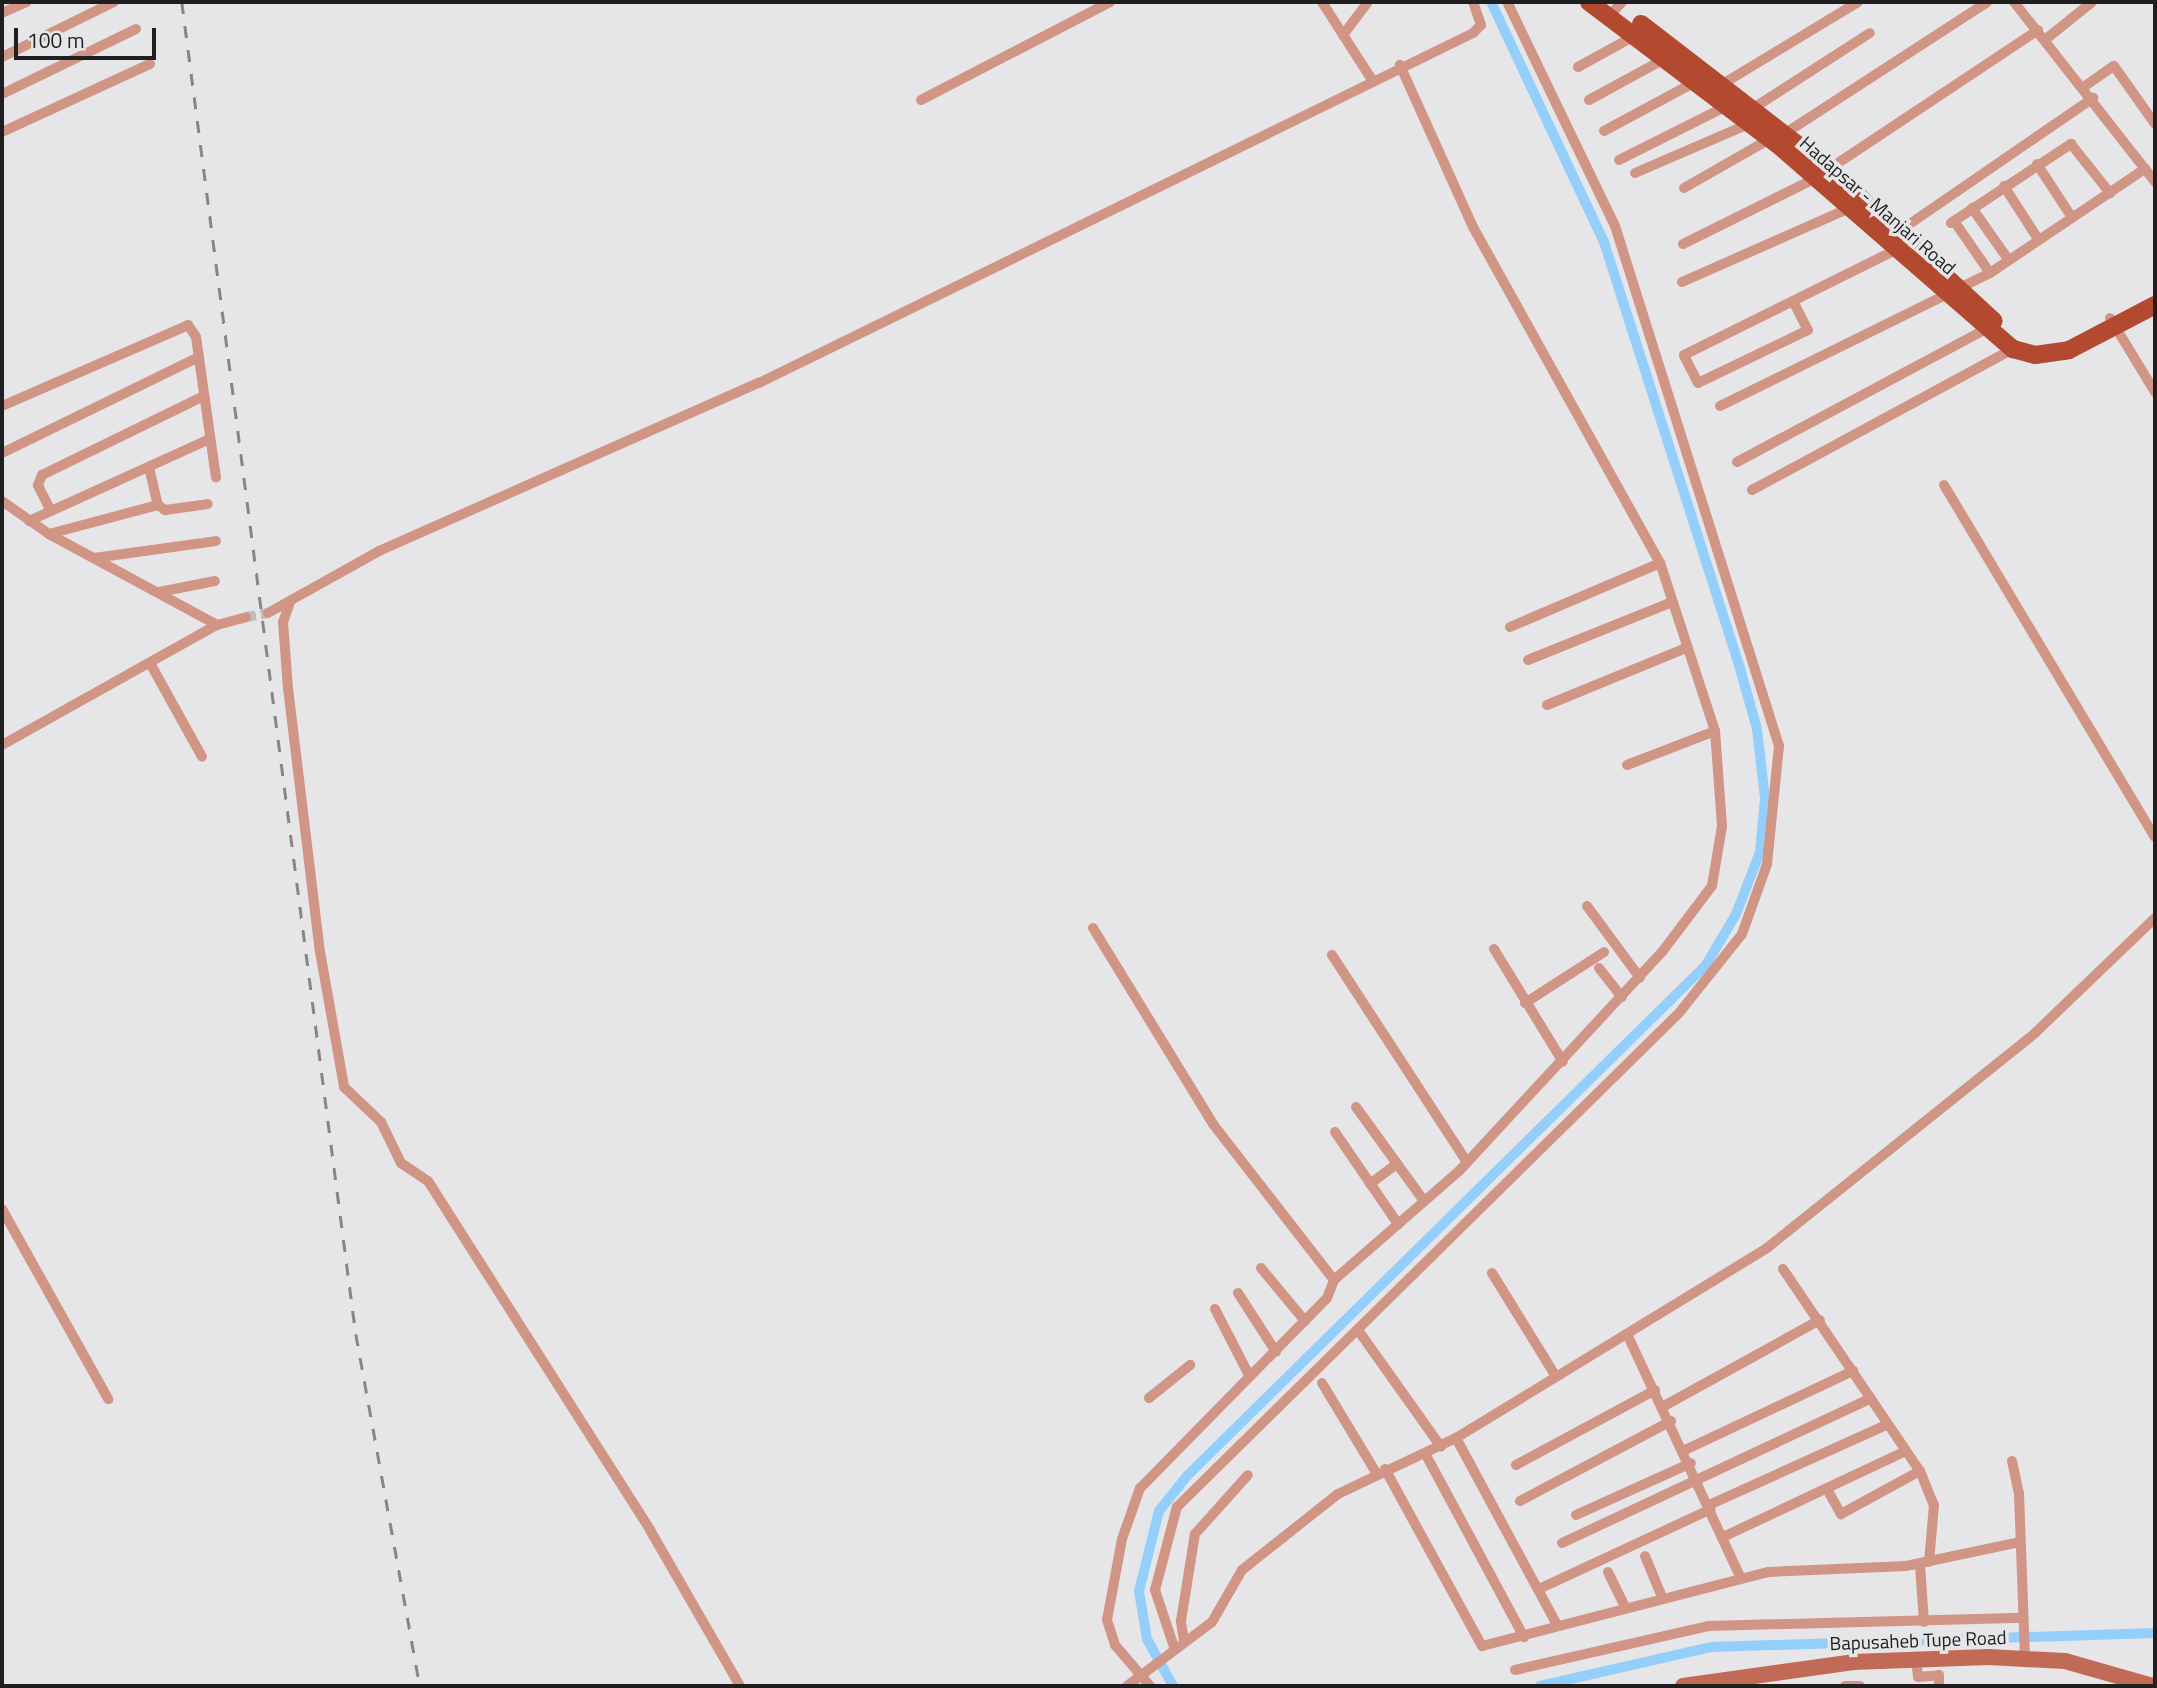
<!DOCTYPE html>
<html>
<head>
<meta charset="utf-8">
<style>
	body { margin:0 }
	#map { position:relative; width:2157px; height:1688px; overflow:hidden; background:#e6e6e9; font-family:"Titillium Web",sans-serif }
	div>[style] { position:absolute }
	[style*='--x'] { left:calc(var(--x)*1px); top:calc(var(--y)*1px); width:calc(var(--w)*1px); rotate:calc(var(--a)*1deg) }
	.canal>* { height:10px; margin:-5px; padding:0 5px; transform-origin:5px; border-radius:5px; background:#93cffa }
	.street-tunnel>* { height:10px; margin-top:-5px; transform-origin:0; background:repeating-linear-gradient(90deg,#bebec1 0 10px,transparent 0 15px) }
	.street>* { height:10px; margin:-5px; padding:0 5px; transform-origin:5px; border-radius:5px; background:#d19586 }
	.secondary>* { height:16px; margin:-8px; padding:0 8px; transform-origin:8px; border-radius:8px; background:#c16b56 }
	.primary>* { height:18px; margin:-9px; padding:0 9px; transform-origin:9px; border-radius:9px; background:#b34a30 }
	.rail>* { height:2.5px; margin-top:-1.25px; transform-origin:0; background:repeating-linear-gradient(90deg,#868688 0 12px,transparent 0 24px) }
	span { translate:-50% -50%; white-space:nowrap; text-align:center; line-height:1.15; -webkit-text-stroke:7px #e6e6e9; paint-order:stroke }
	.street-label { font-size:19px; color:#1f1f20 }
	.frame { position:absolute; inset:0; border:4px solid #1f1f20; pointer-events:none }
	.scale { position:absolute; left:14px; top:28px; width:142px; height:32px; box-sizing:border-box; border:4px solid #1f1f20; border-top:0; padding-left:9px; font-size:21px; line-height:24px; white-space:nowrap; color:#1f1f20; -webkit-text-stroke:5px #e6e6e9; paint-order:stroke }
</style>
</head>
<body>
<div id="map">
	<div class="canal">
		<div style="--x:1173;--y:1686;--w:54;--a:-119"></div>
		<div style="--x:1147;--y:1639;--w:49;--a:-99.5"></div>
		<div style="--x:1139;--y:1591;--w:82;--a:-76"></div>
		<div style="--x:1159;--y:1511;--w:45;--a:-51.3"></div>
		<div style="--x:1187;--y:1476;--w:728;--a:-44.55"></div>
		<div style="--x:1706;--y:965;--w:59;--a:-59.5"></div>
		<div style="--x:1736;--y:914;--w:66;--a:-68.8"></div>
		<div style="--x:1760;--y:852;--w:53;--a:-84.6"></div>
		<div style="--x:1765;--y:799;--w:70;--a:-96.5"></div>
		<div style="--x:1757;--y:729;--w:66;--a:-105.7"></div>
		<div style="--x:1739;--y:665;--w:444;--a:-107.7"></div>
		<div style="--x:1604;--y:242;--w:265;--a:-115.2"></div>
		<div style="--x:1540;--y:1686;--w:175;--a:-12.8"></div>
		<div style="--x:1711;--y:1647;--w:444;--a:-1.8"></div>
	</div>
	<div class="street-tunnel">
		<div style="--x:246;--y:617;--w:22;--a:-10"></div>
	</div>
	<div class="street">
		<div style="--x:1322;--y:2;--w:93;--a:57.3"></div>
		<div style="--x:2014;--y:2;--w:229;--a:51.9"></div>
		<div style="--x:2;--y:13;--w:27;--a:-24"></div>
		<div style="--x:1609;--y:16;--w:19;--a:-47"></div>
		<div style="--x:1343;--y:35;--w:41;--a:-52.9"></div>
		<div style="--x:2046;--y:39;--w:59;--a:-38.8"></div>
		<div style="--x:2;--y:57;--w:125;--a:-26.2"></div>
		<div style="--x:1578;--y:67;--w:66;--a:-28.9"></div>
		<div style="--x:1721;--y:85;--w:160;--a:-31.2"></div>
		<div style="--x:2085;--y:86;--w:35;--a:-35"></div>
		<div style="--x:2114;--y:66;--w:71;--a:54.7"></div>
		<div style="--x:2;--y:94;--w:149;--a:-25.9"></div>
		<div style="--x:921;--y:100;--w:213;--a:-27.4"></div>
		<div style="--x:1589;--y:100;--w:88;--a:-28.6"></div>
		<div style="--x:1752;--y:109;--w:140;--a:-32.8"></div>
		<div style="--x:1604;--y:131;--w:106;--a:-28.3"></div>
		<div style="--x:2;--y:132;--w:163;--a:-24.7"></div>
		<div style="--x:1781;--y:136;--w:246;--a:-33"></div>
		<div style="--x:1619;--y:160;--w:121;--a:-26.6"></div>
		<div style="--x:2037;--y:164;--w:62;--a:56.8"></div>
		<div style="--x:1829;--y:169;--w:251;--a:-33.6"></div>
		<div style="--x:1635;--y:173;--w:124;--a:-23.3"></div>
		<div style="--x:2004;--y:186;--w:63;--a:57.3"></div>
		<div style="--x:1684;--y:188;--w:99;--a:-29.7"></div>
		<div style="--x:1972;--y:208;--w:62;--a:54.8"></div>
		<div style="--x:1954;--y:221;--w:63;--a:55.3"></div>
		<div style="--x:1951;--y:223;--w:144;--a:-33.4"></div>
		<div style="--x:2071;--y:144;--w:63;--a:51.5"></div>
		<div style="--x:1898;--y:232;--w:237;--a:-34.5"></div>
		<div style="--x:1683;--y:244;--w:148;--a:-26.4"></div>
		<div style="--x:1682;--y:282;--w:186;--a:-23.8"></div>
		<div style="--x:1794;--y:303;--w:30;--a:63"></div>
		<div style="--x:1808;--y:330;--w:122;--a:154.3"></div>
		<div style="--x:1698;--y:383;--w:31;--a:-117"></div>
		<div style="--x:1684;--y:355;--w:243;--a:-26.4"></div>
		<div style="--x:2110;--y:318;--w:87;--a:58.7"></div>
		<div style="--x:2;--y:406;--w:203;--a:-23.5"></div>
		<div style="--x:188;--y:325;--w:14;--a:56"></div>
		<div style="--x:196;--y:337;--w:142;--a:81.9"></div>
		<div style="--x:1720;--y:406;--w:301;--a:-26.2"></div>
		<div style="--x:1990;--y:273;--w:187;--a:-33.9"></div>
		<div style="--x:2;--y:453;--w:219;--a:-26"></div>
		<div style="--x:1737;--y:462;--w:282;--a:-28.1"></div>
		<div style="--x:149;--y:467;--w:39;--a:77"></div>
		<div style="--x:1944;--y:485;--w:410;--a:59.1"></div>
		<div style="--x:1752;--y:490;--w:297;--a:-28.4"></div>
		<div style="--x:2;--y:501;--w:57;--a:35.1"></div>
		<div style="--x:49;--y:534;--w:191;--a:28.4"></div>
		<div style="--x:51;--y:511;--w:29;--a:-117"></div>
		<div style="--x:38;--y:485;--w:11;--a:-68"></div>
		<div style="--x:42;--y:475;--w:180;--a:-26"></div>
		<div style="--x:29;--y:521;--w:199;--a:-24.4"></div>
		<div style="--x:49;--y:534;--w:113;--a:-14.9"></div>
		<div style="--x:158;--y:505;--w:9;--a:36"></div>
		<div style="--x:165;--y:510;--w:43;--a:-7.9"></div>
		<div style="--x:94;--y:558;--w:123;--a:-7.9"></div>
		<div style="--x:159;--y:592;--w:57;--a:-11.1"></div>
		<div style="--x:290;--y:602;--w:21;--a:109"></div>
		<div style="--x:283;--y:622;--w:66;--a:85.7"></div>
		<div style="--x:288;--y:688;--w:260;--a:83.1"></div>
		<div style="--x:319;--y:946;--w:143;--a:79.9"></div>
		<div style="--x:344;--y:1087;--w:51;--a:43.4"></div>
		<div style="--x:381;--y:1122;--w:46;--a:64"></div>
		<div style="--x:401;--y:1163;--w:32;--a:34"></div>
		<div style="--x:428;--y:1181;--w:414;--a:57.5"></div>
		<div style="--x:650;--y:1530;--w:180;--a:60"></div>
		<div style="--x:268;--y:613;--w:127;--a:-29.2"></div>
		<div style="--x:379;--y:551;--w:415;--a:-23.9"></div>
		<div style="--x:759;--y:383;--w:795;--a:-26.11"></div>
		<div style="--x:1473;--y:33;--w:11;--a:-45"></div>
		<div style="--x:1481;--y:25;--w:24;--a:-109"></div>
		<div style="--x:1510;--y:627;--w:163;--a:-23.1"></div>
		<div style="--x:1528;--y:660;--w:155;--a:-21.9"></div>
		<div style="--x:150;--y:663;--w:107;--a:61"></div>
		<div style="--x:1547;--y:705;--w:150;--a:-22.3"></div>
		<div style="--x:2;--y:745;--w:246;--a:-29.2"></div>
		<div style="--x:217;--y:625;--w:30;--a:-15"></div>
		<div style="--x:1627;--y:765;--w:94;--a:-21.1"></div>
		<div style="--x:1587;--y:906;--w:89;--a:53.6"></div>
		<div style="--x:1093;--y:928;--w:230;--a:58.5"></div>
		<div style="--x:1213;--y:1124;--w:197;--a:52.2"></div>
		<div style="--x:1334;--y:1280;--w:19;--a:111"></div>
		<div style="--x:1327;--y:1298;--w:267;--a:134.5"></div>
		<div style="--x:1140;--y:1488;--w:54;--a:109.4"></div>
		<div style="--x:1122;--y:1539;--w:82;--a:100.5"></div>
		<div style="--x:1107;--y:1620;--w:26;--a:72"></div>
		<div style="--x:1115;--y:1645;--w:54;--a:49.5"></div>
		<div style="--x:1494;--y:949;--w:132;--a:58.6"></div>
		<div style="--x:1332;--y:955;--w:247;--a:56.9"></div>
		<div style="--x:1599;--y:968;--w:37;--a:52"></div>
		<div style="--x:1525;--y:1003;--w:94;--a:-32.8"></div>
		<div style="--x:1356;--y:1107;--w:116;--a:54.1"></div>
		<div style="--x:1335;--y:1132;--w:112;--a:55.6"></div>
		<div style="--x:1370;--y:1184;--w:34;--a:-37"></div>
		<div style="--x:2;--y:1209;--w:218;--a:60.8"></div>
		<div style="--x:1261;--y:1268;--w:69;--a:50.3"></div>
		<div style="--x:1783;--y:1269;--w:244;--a:55.9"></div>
		<div style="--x:1920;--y:1471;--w:37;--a:68"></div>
		<div style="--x:1934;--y:1505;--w:57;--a:95"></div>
		<div style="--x:1492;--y:1273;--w:120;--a:58.3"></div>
		<div style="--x:1334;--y:1280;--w:167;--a:-41.1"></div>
		<div style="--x:1460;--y:1170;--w:297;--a:-47.2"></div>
		<div style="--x:1662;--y:952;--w:83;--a:-52.9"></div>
		<div style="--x:1712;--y:886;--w:61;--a:-80.5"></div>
		<div style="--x:1722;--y:826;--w:95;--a:-94.2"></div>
		<div style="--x:1715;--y:731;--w:177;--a:-108.1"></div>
		<div style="--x:1660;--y:563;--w:385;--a:-119.1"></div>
		<div style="--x:1473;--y:227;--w:178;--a:-114.3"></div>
		<div style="--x:1238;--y:1293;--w:70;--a:57.2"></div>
		<div style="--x:1215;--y:1309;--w:76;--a:62.8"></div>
		<div style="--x:1358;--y:1330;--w:143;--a:54.6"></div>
		<div style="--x:1627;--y:1334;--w:269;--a:65"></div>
		<div style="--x:1322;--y:1383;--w:106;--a:58.9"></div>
		<div style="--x:1149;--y:1398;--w:53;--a:-38.8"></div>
		<div style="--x:1664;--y:1406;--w:178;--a:-28.9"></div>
		<div style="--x:1456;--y:1438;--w:213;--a:61.6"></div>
		<div style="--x:1685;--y:1450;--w:186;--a:-25.2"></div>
		<div style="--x:1426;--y:1455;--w:207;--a:61.7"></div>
		<div style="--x:2012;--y:1461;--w:34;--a:78"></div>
		<div style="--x:2019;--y:1494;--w:163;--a:87.9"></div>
		<div style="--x:1516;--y:1465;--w:158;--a:-28.3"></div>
		<div style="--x:1385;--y:1469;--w:202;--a:61.3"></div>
		<div style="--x:1482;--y:1646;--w:295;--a:-14.5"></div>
		<div style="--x:1768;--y:1572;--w:138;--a:-2.5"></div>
		<div style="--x:1906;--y:1566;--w:116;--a:-11.9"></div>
		<div style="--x:1827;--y:1489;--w:29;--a:61"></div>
		<div style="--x:1841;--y:1514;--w:90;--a:-28.6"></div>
		<div style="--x:1520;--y:1501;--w:171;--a:-27.9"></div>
		<div style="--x:1709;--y:1505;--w:196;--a:-24.3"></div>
		<div style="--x:1576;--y:1515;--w:126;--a:-24.3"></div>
		<div style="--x:1723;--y:1537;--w:202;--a:-25.2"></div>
		<div style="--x:1562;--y:1543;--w:341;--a:-25.1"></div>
		<div style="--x:1645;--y:1556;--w:44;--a:67.5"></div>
		<div style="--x:1920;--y:1565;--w:57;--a:86"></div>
		<div style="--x:1608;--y:1572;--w:37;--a:64"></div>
		<div style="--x:1541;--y:1588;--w:187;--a:-24.9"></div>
		<div style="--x:1184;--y:1641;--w:20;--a:-99"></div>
		<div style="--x:1181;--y:1621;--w:88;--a:-80.9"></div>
		<div style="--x:1195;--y:1534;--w:79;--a:-48.1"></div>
		<div style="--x:1174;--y:1647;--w:60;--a:-108.4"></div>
		<div style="--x:1155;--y:1590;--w:86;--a:-75.2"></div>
		<div style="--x:1177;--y:1507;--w:704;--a:-44.54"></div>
		<div style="--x:1679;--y:1013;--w:101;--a:-51.4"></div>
		<div style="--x:1742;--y:934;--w:74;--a:-70.3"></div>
		<div style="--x:1767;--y:864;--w:119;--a:-84.2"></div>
		<div style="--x:1779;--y:746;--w:545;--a:-107.5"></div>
		<div style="--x:1615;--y:226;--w:249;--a:-115.7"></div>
		<div style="--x:1916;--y:1660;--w:17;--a:83"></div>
		<div style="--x:1918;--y:1677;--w:21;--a:-5"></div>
		<div style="--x:1939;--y:1675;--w:11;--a:90"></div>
		<div style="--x:1515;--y:1670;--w:198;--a:-12.8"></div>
		<div style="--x:1708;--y:1626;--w:315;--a:-1.5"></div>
		<div style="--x:1127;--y:1686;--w:106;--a:-37"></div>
		<div style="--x:1212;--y:1622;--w:60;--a:-60"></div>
		<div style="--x:1242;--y:1570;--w:122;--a:-38.4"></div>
		<div style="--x:1338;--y:1494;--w:131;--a:-25.4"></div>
		<div style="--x:1456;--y:1438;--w:364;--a:-31.4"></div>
		<div style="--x:1767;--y:1248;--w:344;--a:-38.7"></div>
		<div style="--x:2035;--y:1033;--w:166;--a:-43.8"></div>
		<div style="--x:1845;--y:1686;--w:15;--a:0"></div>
	</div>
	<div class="secondary">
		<div style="--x:1683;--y:1686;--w:172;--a:-8"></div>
		<div style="--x:1853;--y:1662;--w:135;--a:-2.1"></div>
		<div style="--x:1988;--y:1657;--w:77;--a:3"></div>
		<div style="--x:2065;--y:1661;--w:91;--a:15.9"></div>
	</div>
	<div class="primary">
		<div style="--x:1589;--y:2;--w:236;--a:37.1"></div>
		<div style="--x:1777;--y:144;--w:313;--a:41"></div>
		<div style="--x:2013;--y:349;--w:23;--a:15"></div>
		<div style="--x:2035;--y:355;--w:34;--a:-8"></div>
		<div style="--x:2069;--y:350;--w:97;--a:-27.6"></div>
		<div style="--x:1641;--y:24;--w:237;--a:37.6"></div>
		<div style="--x:1829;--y:169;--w:224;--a:42.7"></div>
	</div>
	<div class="rail">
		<div style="--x:182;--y:2;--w:1343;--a:82.56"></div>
		<div style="--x:356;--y:1334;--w:358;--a:79.7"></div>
	</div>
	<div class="street-label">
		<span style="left:1878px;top:205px;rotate:41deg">Hadapsar - Manjari Road</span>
		<span style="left:1918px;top:1640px;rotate:-2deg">Bapusaheb Tupe Road</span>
	</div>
	<div class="frame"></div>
	<div class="scale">100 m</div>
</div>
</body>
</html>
